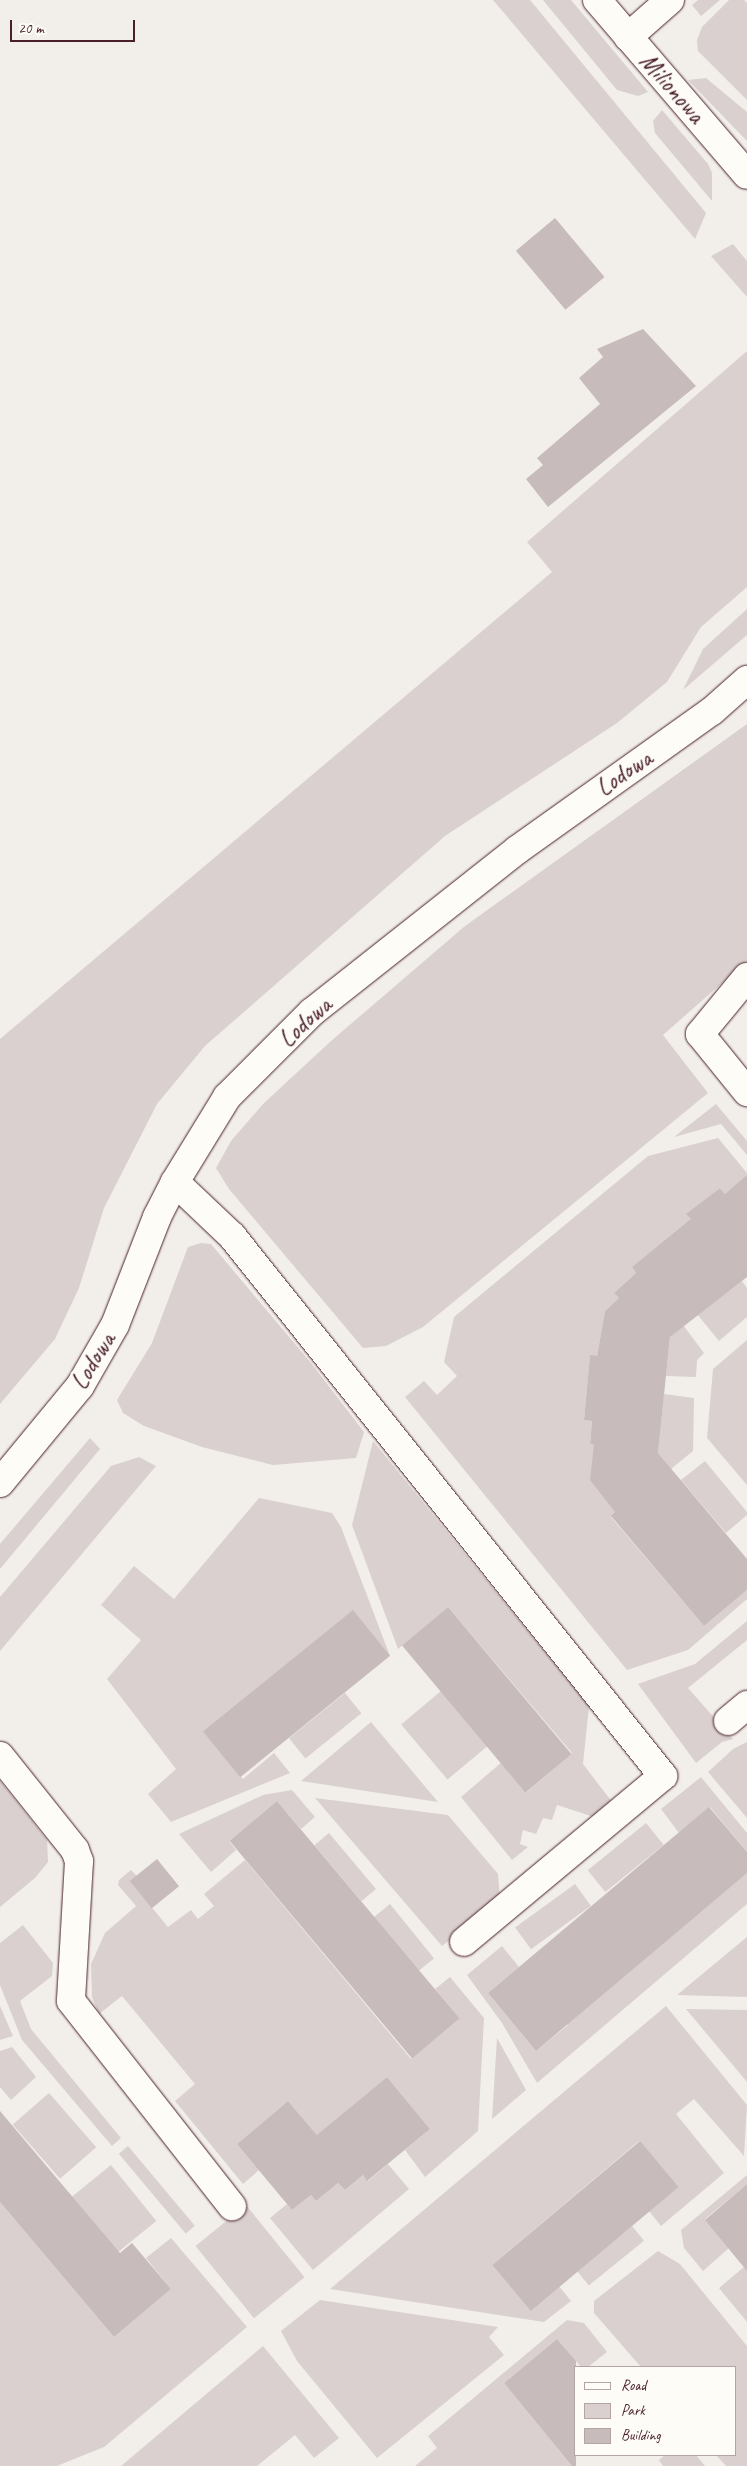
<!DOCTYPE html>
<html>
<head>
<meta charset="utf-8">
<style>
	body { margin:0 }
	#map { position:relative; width:747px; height:2466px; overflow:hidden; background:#f2efeb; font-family:Caveat,sans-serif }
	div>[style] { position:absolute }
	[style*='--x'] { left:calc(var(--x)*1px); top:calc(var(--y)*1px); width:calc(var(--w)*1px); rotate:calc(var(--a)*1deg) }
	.green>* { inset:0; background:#d9d0cf; transform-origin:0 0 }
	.building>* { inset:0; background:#c8bbbb; transform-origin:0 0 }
	.roads { filter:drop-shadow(0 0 1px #4a1f2b) drop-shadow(0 0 1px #4a1f2b) }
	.minor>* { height:28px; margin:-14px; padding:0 14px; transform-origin:14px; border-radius:14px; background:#fdfcf7 }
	span { translate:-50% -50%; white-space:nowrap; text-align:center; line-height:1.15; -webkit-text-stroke:5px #fdfcf7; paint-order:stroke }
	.street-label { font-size:25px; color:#4a1f2b }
	.legend { position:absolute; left:574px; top:2366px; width:162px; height:90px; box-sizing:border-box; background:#fdfcf7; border:1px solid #b5a4a5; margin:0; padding:6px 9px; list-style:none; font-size:15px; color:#4a1f2b }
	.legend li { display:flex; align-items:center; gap:10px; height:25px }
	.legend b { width:25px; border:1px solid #b5a4a5 }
	.scale { position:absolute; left:10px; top:20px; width:125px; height:22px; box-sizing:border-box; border:2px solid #4a1f2b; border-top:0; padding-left:6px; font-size:15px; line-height:18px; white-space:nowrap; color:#4a1f2b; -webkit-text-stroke:4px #fdfcf7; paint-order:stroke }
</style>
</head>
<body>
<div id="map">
	<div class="green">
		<div style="clip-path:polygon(493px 0,530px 0,706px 213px,695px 239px)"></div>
		<div style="clip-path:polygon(543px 0,571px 0,648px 92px,638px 96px,617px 90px)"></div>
		<div style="clip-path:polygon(698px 0,720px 0,701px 16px,692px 5px)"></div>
		<div style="clip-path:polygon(729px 0,744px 0,747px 3px,747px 100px,698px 51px,697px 40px,702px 27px)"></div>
		<div style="clip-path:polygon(706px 78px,747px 112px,747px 141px,688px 80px)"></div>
		<div style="clip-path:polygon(662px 110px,708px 164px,712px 173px,712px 201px,655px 133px,653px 121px)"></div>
		<div style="clip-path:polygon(733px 244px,747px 261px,747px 297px,711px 256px)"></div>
		<div style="clip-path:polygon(747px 351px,747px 587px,701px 627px,667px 682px,617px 723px,445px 836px,205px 1046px,157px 1104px,104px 1208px,79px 1288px,55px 1339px,0 1404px,0 1039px,552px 572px,527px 542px)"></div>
		<div style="clip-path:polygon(747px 609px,747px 635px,683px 690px,703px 649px)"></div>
		<div style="clip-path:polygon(747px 724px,747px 961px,663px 1035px,708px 1093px,423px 1327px,386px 1346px,363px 1348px,229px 1189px,216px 1168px,231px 1141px,263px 1104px,331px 1041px,465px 926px)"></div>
		<div style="clip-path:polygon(716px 1104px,747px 1141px,747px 1155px,721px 1124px,674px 1137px)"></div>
		<div style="clip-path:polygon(718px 1138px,747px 1173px,747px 1178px,725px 1194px,720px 1188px,687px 1214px,692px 1220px,632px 1267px,636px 1273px,614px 1293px,619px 1298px,605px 1311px,597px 1356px,590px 1356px,584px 1420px,592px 1421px,590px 1444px,594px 1445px,615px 1512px,611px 1517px,704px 1626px,747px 1590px,747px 1599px,688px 1650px,627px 1670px,405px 1397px,424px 1381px,437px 1395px,457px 1376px,444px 1362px,454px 1317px,648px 1156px)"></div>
		<div style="clip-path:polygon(201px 1243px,211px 1244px,311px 1363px,364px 1432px,356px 1458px,273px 1465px,202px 1447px,144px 1426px,123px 1413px,117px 1400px,152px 1343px,188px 1247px)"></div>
		<div style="clip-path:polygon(742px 1281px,747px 1288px,747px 1317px,719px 1341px,697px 1314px)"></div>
		<div style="clip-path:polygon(683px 1325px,704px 1353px,697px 1360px,696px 1377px,666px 1376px,670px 1337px)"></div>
		<div style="clip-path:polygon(747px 1340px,747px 1485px,707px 1438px,713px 1369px)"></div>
		<div style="clip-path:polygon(664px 1394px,694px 1398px,693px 1451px,671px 1469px,658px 1453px)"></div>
		<div style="clip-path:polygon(90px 1438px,100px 1449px,0 1569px,0 1544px)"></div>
		<div style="clip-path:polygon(373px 1441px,589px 1706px,583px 1764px,612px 1802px,594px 1817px,557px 1805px,552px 1820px,543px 1818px,536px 1834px,523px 1830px,520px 1844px,528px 1847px,512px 1860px,461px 1797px,502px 1762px,527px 1792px,572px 1753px,448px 1607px,398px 1649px,352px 1525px)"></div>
		<div style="clip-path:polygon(139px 1457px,156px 1466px,0 1651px,0 1597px,111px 1466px)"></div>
		<div style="clip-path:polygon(705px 1461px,747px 1512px,747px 1515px,726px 1533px,681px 1480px)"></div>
		<div style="clip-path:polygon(259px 1498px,332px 1513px,341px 1527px,390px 1656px,353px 1611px,206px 1733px,243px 1779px,274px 1753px,290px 1773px,171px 1822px,148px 1794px,176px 1769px,107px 1679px,141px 1640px,101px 1605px,134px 1566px,174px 1599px)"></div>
		<div style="clip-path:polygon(747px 1621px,747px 1640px,688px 1688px,733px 1739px,722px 1742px,696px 1763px,638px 1684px,695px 1664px)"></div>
		<div style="left:441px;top:1691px;width:72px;height:52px;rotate:50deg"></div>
		<div style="left:345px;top:1693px;width:26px;height:72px;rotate:51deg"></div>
		<div style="clip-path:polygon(371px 1722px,438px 1802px,301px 1781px)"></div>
		<div style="clip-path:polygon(747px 1742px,747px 1818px,708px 1772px,733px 1749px)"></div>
		<div style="clip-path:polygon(701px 1777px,747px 1833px,747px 1852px,710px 1807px,679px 1833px,661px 1809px)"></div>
		<div style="clip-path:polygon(0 1781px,47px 1840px,48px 1862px,35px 1878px,0 1907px)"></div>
		<div style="clip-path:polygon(292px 1790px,315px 1817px,301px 1829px,277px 1801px,229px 1841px,236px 1850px,211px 1872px,179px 1834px,263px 1795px)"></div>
		<div style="clip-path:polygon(315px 1798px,448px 1815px,498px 1874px,500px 1900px,442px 1946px)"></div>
		<div style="left:646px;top:1823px;width:28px;height:75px;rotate:51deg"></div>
		<div style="left:329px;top:1833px;width:73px;height:19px;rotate:50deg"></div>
		<div style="clip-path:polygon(245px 1860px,411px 2059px,459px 2019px,435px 1989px,450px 1977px,484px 2018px,478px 2131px,425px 2177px,405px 2150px,430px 2129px,387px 2077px,345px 2112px,323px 2142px,288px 2101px,237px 2144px,259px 2170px,243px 2184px,175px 2101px,195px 2084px,122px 1996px,99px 2014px,92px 1997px,91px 1964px,105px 1933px,136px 1906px,118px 1885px,119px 1880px,131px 1870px,137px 1876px,131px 1882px,168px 1927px,191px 1910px,198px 1919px,214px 1906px,204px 1894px)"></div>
		<div style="clip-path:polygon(747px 1873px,747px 1904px,537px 2083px,502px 2023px,467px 1975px,502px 1946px,519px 1967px,488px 1993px,536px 2051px,568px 2025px,560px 2015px)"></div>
		<div style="left:575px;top:1884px;width:27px;height:74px;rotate:54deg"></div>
		<div style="left:390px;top:1904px;width:70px;height:21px;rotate:51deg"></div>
		<div style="clip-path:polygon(23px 1925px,53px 1963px,52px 1976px,20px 2001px,31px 2029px,121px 2138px,112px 2146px,22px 2040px,0 1985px,0 1943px)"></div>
		<div style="clip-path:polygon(747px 1937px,747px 1997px,677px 1995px)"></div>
		<div style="clip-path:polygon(0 2006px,13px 2036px,0 2040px)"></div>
		<div style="clip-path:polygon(666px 2006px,747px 2105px,744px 2156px,694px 2099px,676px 2114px,724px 2173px,661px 2226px,649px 2211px,678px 2187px,639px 2141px,492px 2265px,530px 2310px,559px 2286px,571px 2301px,544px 2322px,330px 2289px)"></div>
		<div style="clip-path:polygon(686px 2009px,747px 2010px,747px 2082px)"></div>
		<div style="clip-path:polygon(497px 2038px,526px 2090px,492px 2119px)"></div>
		<div style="clip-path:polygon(12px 2047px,36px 2077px,11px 2100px,0 2087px,0 2051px)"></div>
		<div style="left:49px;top:2093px;width:72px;height:48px;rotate:49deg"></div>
		<div style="left:128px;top:2146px;width:104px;height:12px;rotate:50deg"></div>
		<div style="clip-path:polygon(388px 2164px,409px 2189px,313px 2270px,270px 2218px,287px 2204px,292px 2210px,311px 2195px,316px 2201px,338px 2183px,345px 2190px,363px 2175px,368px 2181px)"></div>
		<div style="left:111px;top:2165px;width:72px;height:50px;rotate:51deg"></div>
		<div style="clip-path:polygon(747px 2175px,747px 2184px,705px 2219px,729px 2248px,703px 2271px,684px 2248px,681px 2230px)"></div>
		<div style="clip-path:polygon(0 2202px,114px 2337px,171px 2289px,146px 2258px,171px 2238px,247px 2327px,104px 2447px,57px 2466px,0 2466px)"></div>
		<div style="left:246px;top:2205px;width:93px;height:65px;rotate:51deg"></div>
		<div style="left:632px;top:2226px;width:19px;height:71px;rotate:51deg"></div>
		<div style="clip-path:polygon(658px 2251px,680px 2264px,747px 2346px,747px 2466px,726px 2466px,716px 2455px,736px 2455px,736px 2367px,641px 2367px,594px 2313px,594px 2301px)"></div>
		<div style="clip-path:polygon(744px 2267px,747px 2270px,747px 2322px,719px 2288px)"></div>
		<div style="clip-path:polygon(320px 2300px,498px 2327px,489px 2337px,504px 2355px,377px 2458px,297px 2361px,281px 2331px)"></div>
		<div style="clip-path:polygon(567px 2320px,584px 2323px,607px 2352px,588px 2367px,581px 2367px,557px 2339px,504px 2383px,572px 2466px,415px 2466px,437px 2448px,428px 2436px)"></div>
		<div style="clip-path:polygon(263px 2346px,339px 2438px,314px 2458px,295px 2435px,257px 2466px,121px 2466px)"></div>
		<div style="clip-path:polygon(665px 2455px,696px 2455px,705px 2466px,663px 2466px,659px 2460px)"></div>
	</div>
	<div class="building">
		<div style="left:555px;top:218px;width:77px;height:51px;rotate:50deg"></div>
		<div style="clip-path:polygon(643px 329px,696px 386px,548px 507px,526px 479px,543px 465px,537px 458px,600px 404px,579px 378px,603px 357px,597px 349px)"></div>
		<div style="clip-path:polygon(747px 1175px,747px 1277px,670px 1337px,658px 1453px,747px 1559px,747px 1590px,704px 1626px,611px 1516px,615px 1512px,590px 1480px,594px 1445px,590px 1444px,592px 1421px,584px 1420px,590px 1355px,597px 1356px,605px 1311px,619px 1298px,614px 1293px,636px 1273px,632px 1267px,691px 1219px,686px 1214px,720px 1188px,725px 1194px)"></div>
		<div style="left:448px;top:1607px;width:192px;height:60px;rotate:50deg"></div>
		<div style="left:353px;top:1610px;width:59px;height:193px;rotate:51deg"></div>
		<div style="left:277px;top:1801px;width:284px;height:62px;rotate:50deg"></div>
		<div style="clip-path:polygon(709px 1807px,747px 1852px,747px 1873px,536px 2051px,488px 1993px)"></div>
		<div style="left:157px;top:1859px;width:35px;height:35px;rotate:51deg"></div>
		<div style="clip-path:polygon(387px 2077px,430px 2129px,367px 2181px,363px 2175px,345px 2190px,338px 2183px,316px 2201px,311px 2195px,292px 2210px,237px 2144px,288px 2101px,317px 2135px)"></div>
		<div style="clip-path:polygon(0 2111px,120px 2253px,132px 2243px,171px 2289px,114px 2337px,0 2202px)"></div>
		<div style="left:640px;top:2141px;width:60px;height:193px;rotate:50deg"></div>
		<div style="clip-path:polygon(747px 2184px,747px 2271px,705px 2220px)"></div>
		<div style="clip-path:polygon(557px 2339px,576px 2361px,576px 2466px,572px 2466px,504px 2383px)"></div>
	</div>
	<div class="roads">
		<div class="minor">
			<div style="--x:597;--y:0;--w:230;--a:49.4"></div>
			<div style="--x:628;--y:37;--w:56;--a:-41.4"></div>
			<div style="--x:747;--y:977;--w:74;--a:129.5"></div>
			<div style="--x:700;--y:1034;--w:75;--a:51"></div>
			<div style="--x:175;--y:1182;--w:79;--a:43.5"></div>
			<div style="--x:232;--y:1236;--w:691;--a:51.4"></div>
			<div style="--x:663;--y:1776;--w:259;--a:140.2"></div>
			<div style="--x:0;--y:1483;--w:126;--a:-50.5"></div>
			<div style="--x:80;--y:1386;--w:70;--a:-60.2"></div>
			<div style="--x:115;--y:1325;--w:116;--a:-68.7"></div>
			<div style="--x:157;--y:1217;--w:39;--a:-63"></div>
			<div style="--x:175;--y:1182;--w:100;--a:-58.5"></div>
			<div style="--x:227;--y:1097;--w:120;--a:-45"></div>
			<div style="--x:312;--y:1012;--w:261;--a:-38.3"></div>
			<div style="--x:517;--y:850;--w:239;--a:-35.5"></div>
			<div style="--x:712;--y:711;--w:47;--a:-41.5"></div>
			<div style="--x:728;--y:1721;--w:25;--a:-40"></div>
			<div style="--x:0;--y:1756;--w:120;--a:51.4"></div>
			<div style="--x:75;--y:1850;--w:12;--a:70"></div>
			<div style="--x:79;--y:1861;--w:140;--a:93.3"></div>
			<div style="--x:71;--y:2001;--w:261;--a:51.9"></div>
		</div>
	</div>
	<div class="street-label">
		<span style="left:672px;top:88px;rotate:49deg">Milionowa</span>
		<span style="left:624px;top:773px;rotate:-35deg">Lodowa</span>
		<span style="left:305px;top:1022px;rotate:-43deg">Lodowa</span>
		<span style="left:93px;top:1361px;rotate:-59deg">Lodowa</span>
	</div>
	<ul class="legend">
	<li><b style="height:6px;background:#fdfcf7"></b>Road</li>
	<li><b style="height:14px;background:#d9d0cf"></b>Park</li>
	<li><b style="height:14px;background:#c8bbbb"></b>Building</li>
	</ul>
	<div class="scale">20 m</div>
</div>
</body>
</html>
